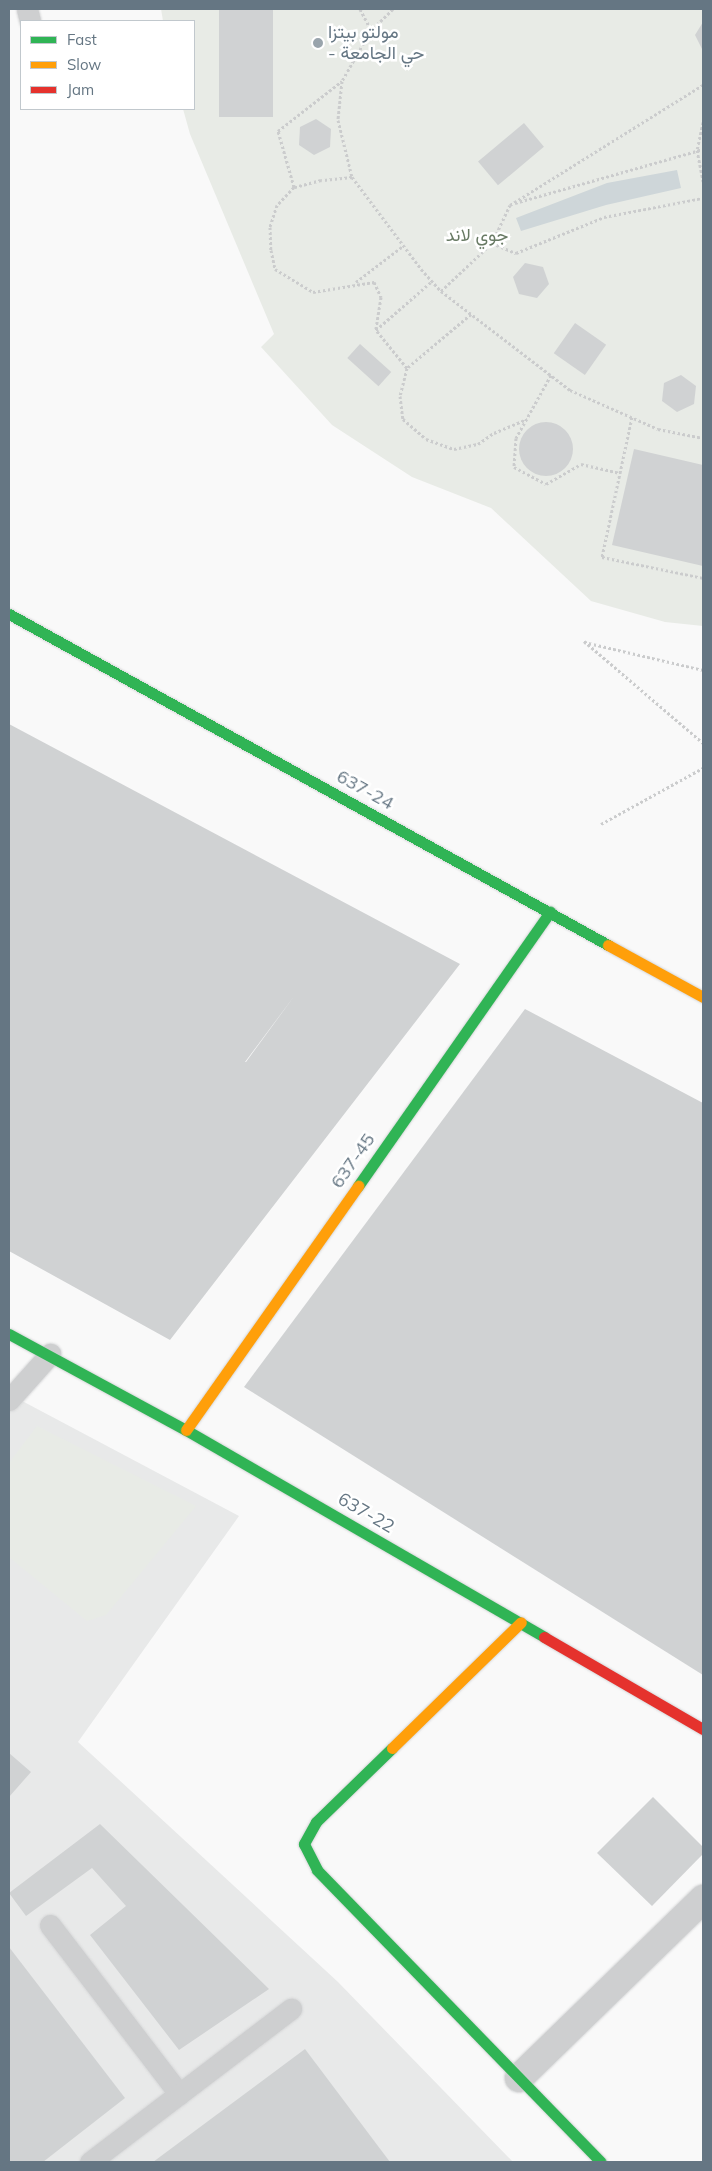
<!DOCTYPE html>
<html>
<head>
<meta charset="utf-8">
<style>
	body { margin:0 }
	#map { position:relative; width:712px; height:2171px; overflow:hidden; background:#f9f9f9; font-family:Mulish,Vazirmatn,sans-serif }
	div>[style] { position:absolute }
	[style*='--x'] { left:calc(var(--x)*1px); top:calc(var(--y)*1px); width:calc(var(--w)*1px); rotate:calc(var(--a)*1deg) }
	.built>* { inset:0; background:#e8e9e9 }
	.green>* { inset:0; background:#e8ebe6 }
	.water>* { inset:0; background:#ced6d9 }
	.building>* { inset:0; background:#d0d2d3; transform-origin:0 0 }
	.round { border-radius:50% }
	.path>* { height:3px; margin-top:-1.5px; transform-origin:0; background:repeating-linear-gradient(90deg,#cbcccd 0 2.5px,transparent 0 5px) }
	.roads { filter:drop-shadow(0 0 1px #d5d6d7) drop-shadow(0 0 1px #d5d6d7) }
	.lane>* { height:21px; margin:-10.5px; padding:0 10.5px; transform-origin:10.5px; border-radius:10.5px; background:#cecfd0 }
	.street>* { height:28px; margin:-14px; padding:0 14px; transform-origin:14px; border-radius:14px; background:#cecfd0 }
	.fast>* { height:11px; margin:-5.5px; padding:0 5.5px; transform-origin:5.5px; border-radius:5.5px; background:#30b455 }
	.slow>* { height:11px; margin:-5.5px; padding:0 5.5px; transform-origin:5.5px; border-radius:5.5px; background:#ff9f0a }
	.jam>* { height:11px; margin:-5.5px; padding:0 5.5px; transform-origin:5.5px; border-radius:5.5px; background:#e5322d }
	.dots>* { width:14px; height:14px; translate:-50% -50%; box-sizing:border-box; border:2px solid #fff; border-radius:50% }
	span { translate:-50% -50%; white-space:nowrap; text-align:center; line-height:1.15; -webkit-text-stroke:5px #fff; paint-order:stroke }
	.poi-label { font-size:18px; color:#657683 }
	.left { translate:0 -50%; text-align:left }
	.park-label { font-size:18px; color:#687a64 }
	.street-label { font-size:18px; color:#657683 }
	.frame { position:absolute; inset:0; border:10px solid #657683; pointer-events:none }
	.legend { position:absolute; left:20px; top:20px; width:175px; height:90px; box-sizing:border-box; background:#fff; border:1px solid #c1c8cd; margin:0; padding:6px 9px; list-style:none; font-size:15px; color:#657683 }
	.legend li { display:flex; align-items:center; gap:10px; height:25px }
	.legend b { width:25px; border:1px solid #c1c8cd }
</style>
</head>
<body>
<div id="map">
	<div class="built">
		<div style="clip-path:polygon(9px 1394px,239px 1516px,78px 1742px,338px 1982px,513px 2162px,9px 2162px)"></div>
	</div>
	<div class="green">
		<div style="clip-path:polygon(161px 9px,703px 9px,703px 626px,665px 622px,591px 601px,491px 508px,412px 477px,332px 425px,261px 347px,274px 334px,190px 134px,183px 109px,194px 109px,194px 21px,163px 21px)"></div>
		<div style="clip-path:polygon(37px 1426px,196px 1506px,106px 1615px,87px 1621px,9px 1557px,9px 1463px)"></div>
	</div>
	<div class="water">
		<div style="clip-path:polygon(677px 170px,681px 188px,606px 205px,521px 231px,516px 218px,607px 183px)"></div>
	</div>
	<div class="building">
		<div style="left:219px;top:9px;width:54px;height:108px"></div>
		<div style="clip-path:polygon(703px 22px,703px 51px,695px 35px)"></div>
		<div style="clip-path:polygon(316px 119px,331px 129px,330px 147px,314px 155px,299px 145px,300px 127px)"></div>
		<div style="left:524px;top:123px;width:31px;height:60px;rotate:50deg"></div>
		<div style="clip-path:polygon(525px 263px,543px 267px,549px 284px,537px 298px,519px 294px,513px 277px)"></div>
		<div style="left:575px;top:323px;width:38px;height:37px;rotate:35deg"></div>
		<div style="left:360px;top:344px;width:42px;height:19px;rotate:42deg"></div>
		<div style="clip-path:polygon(681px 375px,696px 386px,694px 404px,677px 412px,662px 401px,664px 383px)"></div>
		<div class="round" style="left:519px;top:422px;width:54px;height:54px"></div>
		<div style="clip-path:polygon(634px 449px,703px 465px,703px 566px,612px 545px)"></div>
		<div style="clip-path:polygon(evenodd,9px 724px,460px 964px,170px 1340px,9px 1251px,9px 724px,295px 995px,246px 1062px,245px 1062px,295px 995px)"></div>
		<div style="clip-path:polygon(525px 1009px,703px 1103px,703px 1675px,244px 1387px)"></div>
		<div style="clip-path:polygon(9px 1753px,31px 1772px,9px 1797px)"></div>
		<div style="clip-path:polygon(653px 1797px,703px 1847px,703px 1854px,652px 1906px,597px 1853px)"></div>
		<div style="clip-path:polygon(100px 1824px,269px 1989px,179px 2050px,90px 1935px,126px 1906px,92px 1868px,26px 1916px,9px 1893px)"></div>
		<div style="clip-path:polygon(9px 1947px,125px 2098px,43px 2162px,9px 2162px)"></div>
		<div style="clip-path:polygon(305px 2049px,390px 2162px,153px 2162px)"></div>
	</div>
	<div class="path">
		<div style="--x:360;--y:9;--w:24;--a:62"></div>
		<div style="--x:393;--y:9;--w:30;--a:136"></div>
		<div style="--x:371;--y:30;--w:59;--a:119.6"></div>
		<div style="--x:342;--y:81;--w:39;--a:96"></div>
		<div style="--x:338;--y:120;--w:59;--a:76.2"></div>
		<div style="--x:352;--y:177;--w:115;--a:53.1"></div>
		<div style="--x:421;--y:269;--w:30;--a:48"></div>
		<div style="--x:441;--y:291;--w:163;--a:37.5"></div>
		<div style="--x:570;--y:390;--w:96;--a:23.9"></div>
		<div style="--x:658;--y:429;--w:46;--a:11.3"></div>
		<div style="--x:703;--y:122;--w:29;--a:102"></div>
		<div style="--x:697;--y:150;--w:32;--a:79"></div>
		<div style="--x:352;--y:177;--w:31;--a:174"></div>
		<div style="--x:321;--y:180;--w:28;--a:165"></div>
		<div style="--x:294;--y:187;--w:25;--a:133"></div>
		<div style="--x:277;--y:205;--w:23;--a:108"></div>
		<div style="--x:270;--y:227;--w:23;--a:88"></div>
		<div style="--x:271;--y:250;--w:19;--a:78"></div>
		<div style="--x:275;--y:269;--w:44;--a:31.2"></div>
		<div style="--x:313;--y:292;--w:62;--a:-9.3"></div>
		<div style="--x:374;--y:282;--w:17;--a:65"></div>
		<div style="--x:381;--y:297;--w:33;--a:99"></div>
		<div style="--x:294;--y:187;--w:58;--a:-105.9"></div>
		<div style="--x:278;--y:131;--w:81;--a:-38"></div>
		<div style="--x:515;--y:203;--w:196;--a:-16"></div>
		<div style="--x:492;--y:243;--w:26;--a:23"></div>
		<div style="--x:516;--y:253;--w:95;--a:-22.2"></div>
		<div style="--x:604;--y:217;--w:101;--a:-10.9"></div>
		<div style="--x:356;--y:282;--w:59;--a:-37.5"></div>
		<div style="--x:441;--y:291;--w:70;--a:-43.3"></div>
		<div style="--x:492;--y:243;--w:42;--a:-64.7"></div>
		<div style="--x:510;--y:205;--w:227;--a:-31.9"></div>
		<div style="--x:471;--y:314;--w:84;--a:139.8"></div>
		<div style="--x:407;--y:368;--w:29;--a:104"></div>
		<div style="--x:400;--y:396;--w:23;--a:83"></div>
		<div style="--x:403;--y:419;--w:30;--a:41"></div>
		<div style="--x:426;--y:439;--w:30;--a:20"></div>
		<div style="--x:454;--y:449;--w:25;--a:-12"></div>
		<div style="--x:478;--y:444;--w:19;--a:-35"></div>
		<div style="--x:494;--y:433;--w:36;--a:-23"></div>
		<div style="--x:407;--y:368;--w:49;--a:-129.2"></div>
		<div style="--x:376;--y:330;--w:74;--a:-41.2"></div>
		<div style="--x:551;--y:375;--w:72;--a:119.1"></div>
		<div style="--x:516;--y:438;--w:29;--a:94"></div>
		<div style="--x:514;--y:467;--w:36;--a:28"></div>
		<div style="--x:546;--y:484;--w:40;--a:-29.7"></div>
		<div style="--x:581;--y:464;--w:40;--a:13"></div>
		<div style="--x:632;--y:417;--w:143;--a:102.1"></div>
		<div style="--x:602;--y:557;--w:103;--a:11.7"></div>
		<div style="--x:584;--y:641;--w:157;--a:40.6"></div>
		<div style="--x:584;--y:642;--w:122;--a:13.2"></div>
		<div style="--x:601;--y:824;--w:116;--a:-28.8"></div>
	</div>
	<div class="roads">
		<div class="lane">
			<div style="--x:27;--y:9;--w:12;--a:76"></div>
			<div style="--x:9;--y:1400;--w:62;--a:-48.3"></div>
			<div style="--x:50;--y:1925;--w:213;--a:52.6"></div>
			<div style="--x:90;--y:2162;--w:253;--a:-37.3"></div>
		</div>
		<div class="street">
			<div style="--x:519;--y:2078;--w:257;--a:-44.2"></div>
		</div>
		<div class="fast">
			<div style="--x:9;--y:614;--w:684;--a:28.92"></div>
			<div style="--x:358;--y:1186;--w:335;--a:-55"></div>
			<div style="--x:9;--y:1334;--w:201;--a:28.5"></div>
			<div style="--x:186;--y:1430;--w:414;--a:30"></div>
			<div style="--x:392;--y:1748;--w:106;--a:135.8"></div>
			<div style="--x:316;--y:1822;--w:25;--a:119"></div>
			<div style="--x:304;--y:1844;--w:29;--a:63"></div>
			<div style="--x:317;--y:1870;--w:407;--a:45.8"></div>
		</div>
		<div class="slow">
			<div style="--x:608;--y:945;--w:108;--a:28.7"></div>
			<div style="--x:186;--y:1430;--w:299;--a:-54.8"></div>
			<div style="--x:392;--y:1748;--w:180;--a:-44.3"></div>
		</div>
		<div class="jam">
			<div style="--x:544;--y:1637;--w:184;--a:30.1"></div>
		</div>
	</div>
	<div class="dots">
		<div style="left:318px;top:43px;background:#99a4ac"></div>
	</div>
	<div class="poi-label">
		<span class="left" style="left:328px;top:43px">مولتو بيتزا<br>- حي الجامعة</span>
	</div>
	<div class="park-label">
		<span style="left:477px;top:235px">جوي لاند</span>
	</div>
	<div class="street-label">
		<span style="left:365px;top:790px;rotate:29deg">637-24</span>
		<span style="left:353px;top:1161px;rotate:-55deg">637-45</span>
		<span style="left:366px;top:1513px;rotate:30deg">637-22</span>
	</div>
	<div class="frame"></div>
	<ul class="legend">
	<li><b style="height:6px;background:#30b455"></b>Fast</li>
	<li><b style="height:6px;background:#ff9f0a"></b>Slow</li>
	<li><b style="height:6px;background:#e5322d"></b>Jam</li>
	</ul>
</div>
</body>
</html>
